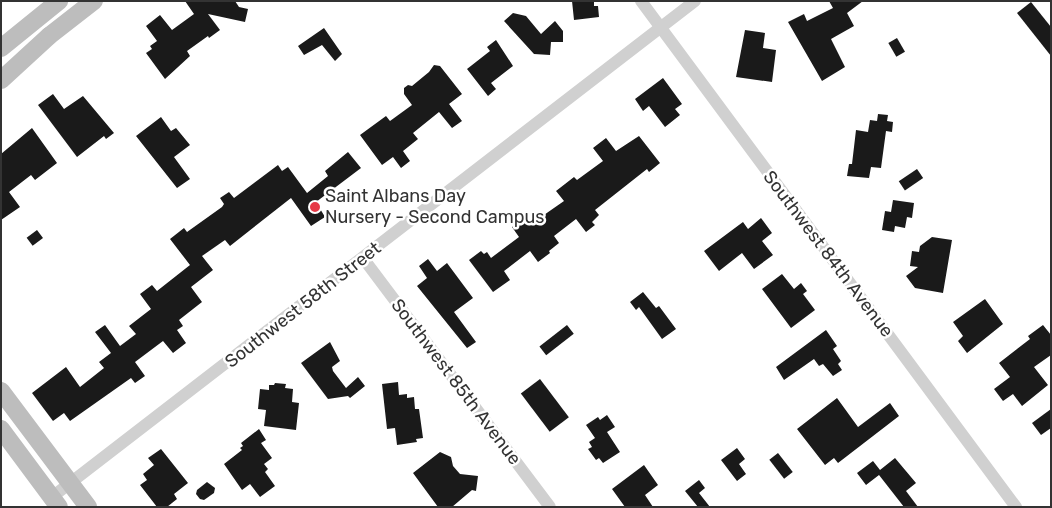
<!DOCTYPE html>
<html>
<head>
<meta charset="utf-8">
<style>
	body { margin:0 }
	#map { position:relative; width:1052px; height:508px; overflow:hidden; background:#fff; font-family:Rubik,sans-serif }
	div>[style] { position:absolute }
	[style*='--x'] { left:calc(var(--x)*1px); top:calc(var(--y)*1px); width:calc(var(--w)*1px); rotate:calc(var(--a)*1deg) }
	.building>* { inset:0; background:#1a1a1a; transform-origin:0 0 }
	.street>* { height:12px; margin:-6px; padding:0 6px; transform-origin:6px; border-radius:6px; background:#d0d0d0 }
	.secondary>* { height:18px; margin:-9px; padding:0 9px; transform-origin:9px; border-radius:9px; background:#bdbdbd }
	.dots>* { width:14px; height:14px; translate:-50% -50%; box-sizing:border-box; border:2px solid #fff; border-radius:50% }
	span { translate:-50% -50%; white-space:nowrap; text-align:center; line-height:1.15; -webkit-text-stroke:5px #fff; paint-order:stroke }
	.poi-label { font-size:18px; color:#333 }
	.left { translate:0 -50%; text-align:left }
	.street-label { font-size:18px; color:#333 }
	.frame { position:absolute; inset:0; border:2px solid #333; pointer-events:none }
</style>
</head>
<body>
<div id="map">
	<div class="building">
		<div style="clip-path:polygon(185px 1px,235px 1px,239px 7px,248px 9px,245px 22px,208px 14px,220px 30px,209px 38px,208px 36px,187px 51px,190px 56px,165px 79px,146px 53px,152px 49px,150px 46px,157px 41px,146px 26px,160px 15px,172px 30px,194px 14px)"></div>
		<div style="clip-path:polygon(572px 1px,594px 1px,594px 6px,598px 6px,599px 17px,574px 20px)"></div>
		<div style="clip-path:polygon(829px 1px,863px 1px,847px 13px,854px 26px,831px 39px,845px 67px,822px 81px,788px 22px,804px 14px,807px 21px,833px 8px)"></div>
		<div style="clip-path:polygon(1031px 2px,1051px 27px,1051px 56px,1017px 13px)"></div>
		<div style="clip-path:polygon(513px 13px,526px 16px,541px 34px,555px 21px,563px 31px,563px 42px,551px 42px,550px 55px,534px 54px,504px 21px)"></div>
		<div style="clip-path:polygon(324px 28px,342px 54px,335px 61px,322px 45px,304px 55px,298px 46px)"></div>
		<div style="clip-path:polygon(745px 30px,765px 33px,763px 48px,776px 50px,772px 82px,736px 77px)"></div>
		<div style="left:897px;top:38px;width:16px;height:10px;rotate:60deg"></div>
		<div style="clip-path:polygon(496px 40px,513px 66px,491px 83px,496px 89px,488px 96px,467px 69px,490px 51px,487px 47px)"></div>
		<div style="clip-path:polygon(434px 65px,440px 66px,462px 94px,449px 104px,462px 121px,452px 128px,439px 112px,413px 133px,418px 139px,403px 151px,410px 161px,401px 168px,393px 157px,382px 165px,360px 135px,386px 116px,390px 121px,412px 105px,404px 94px,404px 88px,408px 85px,412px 86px,429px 72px)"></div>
		<div style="clip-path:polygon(663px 78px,682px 104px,675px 109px,680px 115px,665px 127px,649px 106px,643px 111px,635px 99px)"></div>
		<div style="clip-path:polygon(53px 94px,64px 109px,83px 96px,114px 133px,106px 139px,104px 136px,77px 157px,38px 105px)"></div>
		<div style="clip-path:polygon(878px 114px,888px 115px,887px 121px,893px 122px,892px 132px,886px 131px,881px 168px,871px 167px,869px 178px,847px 176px,849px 164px,852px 164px,856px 130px,868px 132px,870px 120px,877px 121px)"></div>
		<div style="clip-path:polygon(161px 117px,171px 131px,176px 128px,190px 145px,174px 157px,190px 179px,177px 188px,136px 136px)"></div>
		<div style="clip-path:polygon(32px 128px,57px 163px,35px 180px,31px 175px,9px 192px,20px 207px,1px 220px,1px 154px)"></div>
		<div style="clip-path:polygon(639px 136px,660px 163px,649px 172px,647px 169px,595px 210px,599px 215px,592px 222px,595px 225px,586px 232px,576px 219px,554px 236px,559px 243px,549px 251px,550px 253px,538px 262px,530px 251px,504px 271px,510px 280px,493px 292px,469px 260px,481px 251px,484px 254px,487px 252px,491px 258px,519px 237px,512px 227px,526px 217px,531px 224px,564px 201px,556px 191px,574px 177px,577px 180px,603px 161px,593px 148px,606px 138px,616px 151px)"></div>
		<div style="clip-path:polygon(348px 152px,361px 168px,316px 202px,325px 217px,311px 226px,291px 198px,230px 246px,225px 240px,202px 256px,213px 270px,191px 287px,202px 302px,179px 320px,183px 326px,177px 330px,186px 343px,173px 353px,163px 341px,135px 362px,145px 376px,135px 383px,131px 378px,70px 421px,64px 413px,53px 421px,32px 393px,66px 367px,80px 387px,104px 368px,99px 362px,111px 353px,95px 332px,105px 325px,120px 346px,136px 334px,129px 326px,151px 309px,140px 294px,152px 285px,157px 291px,190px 265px,170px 239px,184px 228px,187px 232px,222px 207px,224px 204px,220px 198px,229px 192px,234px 198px,278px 165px,282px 171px,288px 167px,307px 193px,328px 176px,325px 171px)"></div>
		<div style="left:917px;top:169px;width:11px;height:22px;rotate:56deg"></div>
		<div style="clip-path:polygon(893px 200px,914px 203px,912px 218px,907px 217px,905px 228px,895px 226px,894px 232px,882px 230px,885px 211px,891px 212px)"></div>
		<div style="clip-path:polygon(761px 218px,772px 233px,762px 241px,773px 255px,754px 269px,742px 253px,719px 271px,704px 251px,743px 222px,748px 229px)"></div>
		<div style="left:37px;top:230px;width:10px;height:13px;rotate:53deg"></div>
		<div style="clip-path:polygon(932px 237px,952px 240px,943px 293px,915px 288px,906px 276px,918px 267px,910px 266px,912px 251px,919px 252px,920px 246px)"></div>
		<div style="clip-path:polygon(428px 259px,437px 271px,447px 263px,473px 298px,454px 312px,476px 342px,467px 348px,417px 286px,427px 278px,419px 266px)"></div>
		<div style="clip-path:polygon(782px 274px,794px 289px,801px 283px,807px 291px,803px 294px,815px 310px,791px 328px,762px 289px)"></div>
		<div style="clip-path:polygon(643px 292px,656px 308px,659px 306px,676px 329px,662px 339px,639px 307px,636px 310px,630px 302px)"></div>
		<div style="clip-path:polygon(985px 299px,1003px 324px,967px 353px,958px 341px,963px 336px,953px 322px)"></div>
		<div style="left:567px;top:325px;width:11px;height:35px;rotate:52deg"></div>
		<div style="clip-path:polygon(1043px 325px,1051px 335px,1051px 355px,1034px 367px,1048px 385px,1022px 406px,1013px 394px,1003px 401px,994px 389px,1010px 377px,999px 363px,1030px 339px,1028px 336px)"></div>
		<div style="clip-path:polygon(826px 330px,837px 346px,833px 349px,841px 361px,838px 364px,842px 370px,833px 376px,823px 364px,819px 366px,814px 359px,784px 380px,776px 367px)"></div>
		<div style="clip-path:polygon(330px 342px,340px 361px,332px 367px,333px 371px,346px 388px,358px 377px,365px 386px,350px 398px,348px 396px,328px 399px,301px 363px)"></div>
		<div style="left:540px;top:379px;width:48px;height:24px;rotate:53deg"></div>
		<div style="clip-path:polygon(398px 382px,399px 395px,407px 394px,407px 398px,414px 397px,415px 409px,419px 409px,423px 438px,416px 439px,417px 442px,397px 445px,395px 428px,387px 429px,382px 384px)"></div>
		<div style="clip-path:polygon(275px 383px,286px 384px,285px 388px,293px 389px,292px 402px,299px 403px,296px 430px,264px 426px,266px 410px,258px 409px,260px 389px,269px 390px,269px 385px,274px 385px)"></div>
		<div style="clip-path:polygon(837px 398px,858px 427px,890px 403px,899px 416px,838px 463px,834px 458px,825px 465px,797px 429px)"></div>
		<div style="clip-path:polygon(1051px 409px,1051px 428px,1041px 435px,1032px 423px)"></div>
		<div style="clip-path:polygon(607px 415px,615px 427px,607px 432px,620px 452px,603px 463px,599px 458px,596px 460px,588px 449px,592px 447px,589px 442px,595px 438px,586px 425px,598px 417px,600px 420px)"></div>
		<div style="clip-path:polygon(259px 429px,266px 440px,261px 443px,272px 458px,264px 464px,268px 469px,265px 472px,275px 486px,260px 497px,250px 484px,242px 490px,224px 464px,242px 450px,240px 448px,243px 446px,241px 443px)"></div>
		<div style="clip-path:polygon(737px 448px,745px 459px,739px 464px,746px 474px,737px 481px,721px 460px)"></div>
		<div style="clip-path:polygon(161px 449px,188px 483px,174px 494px,177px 499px,167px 507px,157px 507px,140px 485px,147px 480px,143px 474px,154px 465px,148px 458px)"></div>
		<div style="clip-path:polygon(440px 452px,451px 457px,453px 466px,460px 474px,478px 476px,476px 491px,472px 490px,452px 507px,438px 507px,413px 473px)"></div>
		<div style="left:778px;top:453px;width:24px;height:11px;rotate:52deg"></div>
		<div style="clip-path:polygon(895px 458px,916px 483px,906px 491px,918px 507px,904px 507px,879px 475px,866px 485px,857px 473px,873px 461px,880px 470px)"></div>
		<div style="clip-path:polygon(644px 465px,658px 485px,645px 495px,653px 507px,625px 507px,612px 489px)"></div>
		<div style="clip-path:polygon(699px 480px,705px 488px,699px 493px,710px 507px,698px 507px,685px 491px)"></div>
		<div style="clip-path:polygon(207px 482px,215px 488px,214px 493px,204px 500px,200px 499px,196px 494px,197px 490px)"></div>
	</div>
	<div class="street">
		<div style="--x:641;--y:1;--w:630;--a:53.46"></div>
		<div style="--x:363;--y:258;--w:311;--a:53.1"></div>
		<div style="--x:52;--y:497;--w:812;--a:-37.65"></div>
	</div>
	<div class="secondary">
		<div style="--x:1;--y:48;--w:75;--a:-39"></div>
		<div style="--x:1;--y:80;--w:65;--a:-42.5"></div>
		<div style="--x:49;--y:36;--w:57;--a:-37.9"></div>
		<div style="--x:1;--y:391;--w:145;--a:53.1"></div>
		<div style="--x:1;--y:429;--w:97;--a:53.4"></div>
	</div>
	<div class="dots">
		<div style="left:315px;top:207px;background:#e63946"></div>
	</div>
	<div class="poi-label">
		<span class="left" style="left:325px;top:207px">Saint Albans Day<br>Nursery - Second Campus</span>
	</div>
	<div class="street-label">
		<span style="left:828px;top:254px;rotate:53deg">Southwest 84th Avenue</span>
		<span style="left:303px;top:305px;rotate:-38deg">Southwest 58th Street</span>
		<span style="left:456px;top:382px;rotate:53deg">Southwest 85th Avenue</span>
	</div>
	<div class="frame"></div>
</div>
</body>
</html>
